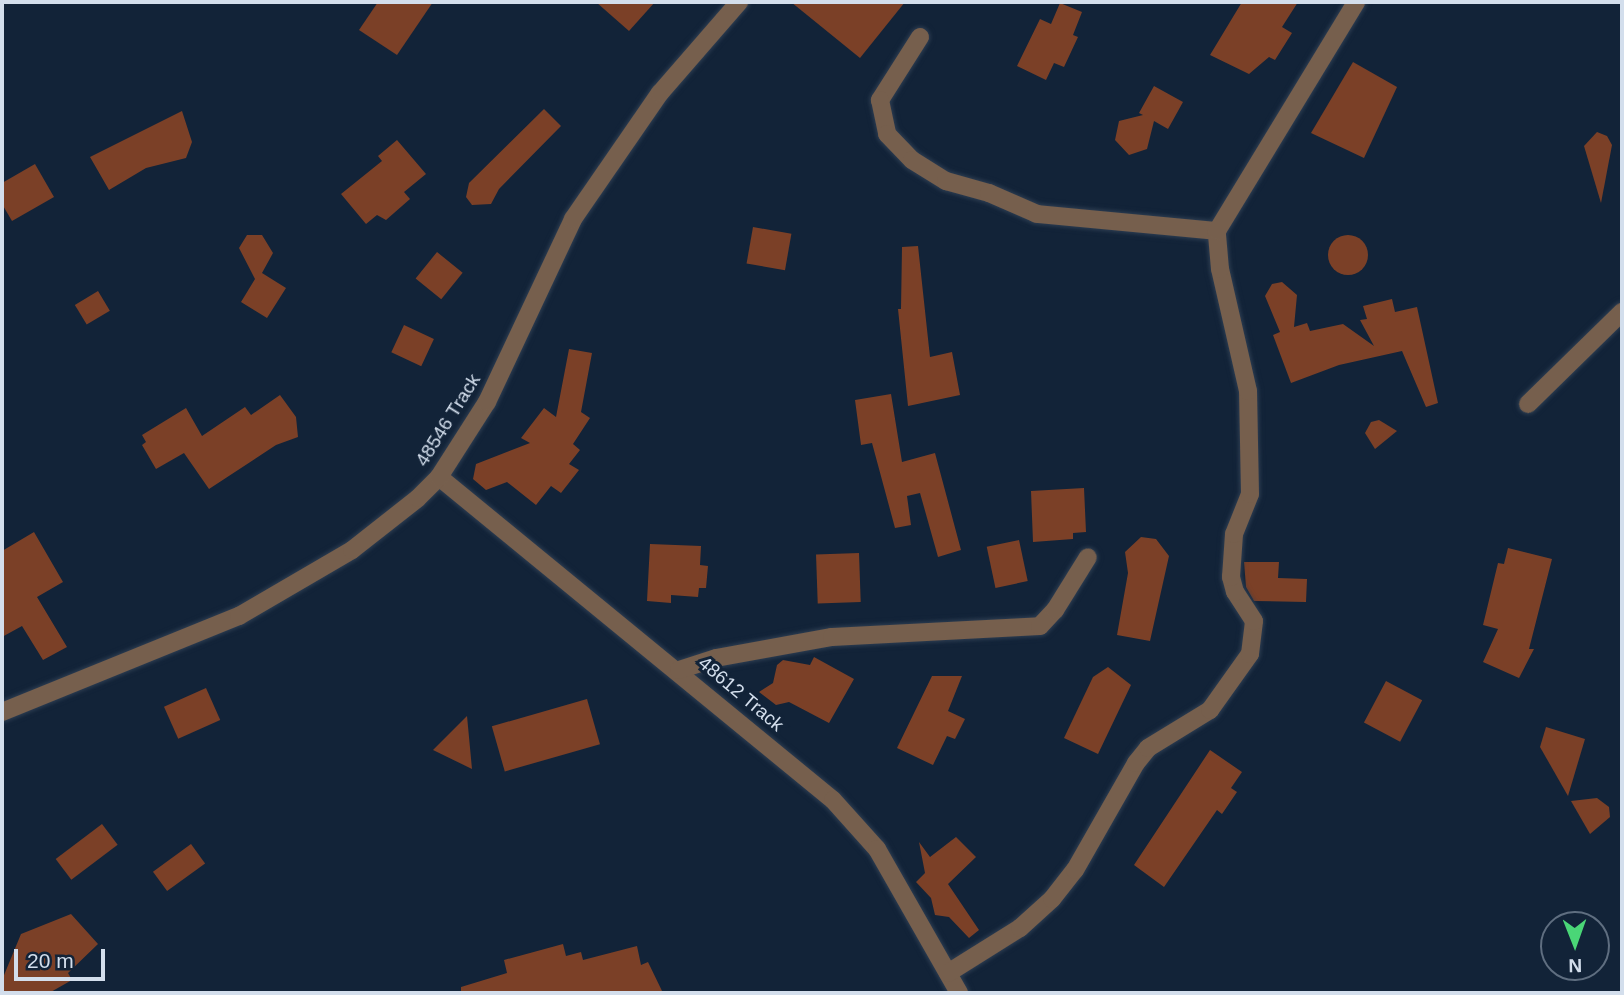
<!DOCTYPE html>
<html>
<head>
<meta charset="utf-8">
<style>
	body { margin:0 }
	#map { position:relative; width:1624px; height:995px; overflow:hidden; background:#122338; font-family:Helvetica,sans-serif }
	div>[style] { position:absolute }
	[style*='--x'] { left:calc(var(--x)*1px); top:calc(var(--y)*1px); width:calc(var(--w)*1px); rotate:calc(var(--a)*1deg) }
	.building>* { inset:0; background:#7b4027; transform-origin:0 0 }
	.round { border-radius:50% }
	.roads { filter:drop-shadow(0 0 2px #2d3d51) drop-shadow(0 0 2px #2d3d51) }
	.minor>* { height:18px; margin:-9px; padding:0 9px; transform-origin:9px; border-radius:9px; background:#765f4d }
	span { translate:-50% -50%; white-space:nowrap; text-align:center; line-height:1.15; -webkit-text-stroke:6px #122338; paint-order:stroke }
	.street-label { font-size:19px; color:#d3deec }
	.frame { position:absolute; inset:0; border:4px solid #d3deec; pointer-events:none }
	.north { position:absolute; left:1540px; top:911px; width:70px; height:70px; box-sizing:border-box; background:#122338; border:2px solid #5f6e80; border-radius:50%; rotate:179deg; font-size:19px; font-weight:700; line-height:28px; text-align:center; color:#d3deec }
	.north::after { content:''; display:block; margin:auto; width:24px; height:32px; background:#4ad677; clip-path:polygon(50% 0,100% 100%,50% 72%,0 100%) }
	.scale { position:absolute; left:14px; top:949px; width:91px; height:32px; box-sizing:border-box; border:4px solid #d3deec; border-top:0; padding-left:9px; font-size:21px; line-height:24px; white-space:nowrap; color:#d3deec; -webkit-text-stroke:5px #122338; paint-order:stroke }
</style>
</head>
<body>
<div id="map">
	<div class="building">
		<div style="clip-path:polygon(378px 2px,433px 2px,397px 55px,359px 30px)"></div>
		<div style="clip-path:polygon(596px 2px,655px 2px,629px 31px)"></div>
		<div style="clip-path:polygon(791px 2px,905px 2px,860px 58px)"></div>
		<div style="clip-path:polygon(1242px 2px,1298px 2px,1282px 27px,1292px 33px,1275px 60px,1269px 57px,1249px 74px,1210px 55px)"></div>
		<div style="clip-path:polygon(1060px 3px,1082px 12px,1073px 35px,1078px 37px,1064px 67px,1054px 63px,1046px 80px,1017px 66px,1040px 19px,1051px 24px)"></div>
		<div style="clip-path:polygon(1353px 62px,1397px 87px,1364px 158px,1311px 133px)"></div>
		<div style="clip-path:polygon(1154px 86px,1183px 102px,1168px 129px,1154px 121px,1147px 149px,1129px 155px,1115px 140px,1119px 121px,1143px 115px,1139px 113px)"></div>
		<div style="clip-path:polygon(544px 109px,561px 126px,499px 189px,491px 204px,472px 205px,466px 197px,469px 183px)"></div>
		<div style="clip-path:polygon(182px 111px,192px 142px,186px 158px,146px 168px,109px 190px,90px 157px)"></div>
		<div style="clip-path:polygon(1597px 132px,1607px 136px,1612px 145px,1601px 203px,1584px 146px)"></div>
		<div style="clip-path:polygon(397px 140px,426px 174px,404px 192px,410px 199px,386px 220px,377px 215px,366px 224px,341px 194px,382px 161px,378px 156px)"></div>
		<div style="clip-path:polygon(35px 164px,54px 197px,12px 221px,2px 204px,2px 183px)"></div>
		<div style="left:753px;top:227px;width:39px;height:37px;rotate:10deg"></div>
		<div class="round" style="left:1328px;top:235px;width:40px;height:40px"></div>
		<div style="clip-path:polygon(247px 235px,262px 235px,273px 253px,262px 273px,286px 288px,267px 318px,241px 302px,255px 279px,239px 248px)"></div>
		<div style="clip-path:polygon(918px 246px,930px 357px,952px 352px,960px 395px,908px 406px,898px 309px,901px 309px,902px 247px)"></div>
		<div style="left:437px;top:252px;width:33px;height:34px;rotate:39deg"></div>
		<div style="clip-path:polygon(1282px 282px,1297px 295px,1294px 327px,1307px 323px,1310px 331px,1343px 324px,1374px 346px,1360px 320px,1367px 319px,1363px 306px,1392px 299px,1395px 312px,1417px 307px,1438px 403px,1426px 407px,1402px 351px,1339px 365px,1291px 383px,1273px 335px,1280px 332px,1265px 296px,1272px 284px)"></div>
		<div style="left:98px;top:291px;width:23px;height:27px;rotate:59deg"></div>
		<div style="left:404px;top:325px;width:33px;height:30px;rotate:25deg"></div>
		<div style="clip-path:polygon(569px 349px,592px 353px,581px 412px,590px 418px,573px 444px,580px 450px,569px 464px,579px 470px,561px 493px,551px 486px,536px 505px,507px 482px,486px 490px,473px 479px,476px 464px,530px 443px,521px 438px,544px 408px,556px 417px)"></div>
		<div style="clip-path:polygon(891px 394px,902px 462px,935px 453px,961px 550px,938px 557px,920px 493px,907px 496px,911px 525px,895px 528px,872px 443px,861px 445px,855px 400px)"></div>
		<div style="clip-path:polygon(280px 395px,296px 417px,298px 437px,276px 445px,209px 489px,184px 453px,156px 469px,142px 445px,146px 442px,142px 435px,186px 408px,202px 436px,245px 407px,251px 415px)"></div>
		<div style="clip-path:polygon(1379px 420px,1397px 431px,1375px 449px,1365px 433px,1371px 422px)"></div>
		<div style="clip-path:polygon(1084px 488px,1086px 532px,1073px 533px,1073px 539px,1033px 542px,1031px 491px)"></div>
		<div style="clip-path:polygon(34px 532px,63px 582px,37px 597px,67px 647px,43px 660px,22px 626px,2px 637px,2px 551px)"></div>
		<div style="clip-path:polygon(1141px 537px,1156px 539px,1169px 556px,1150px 641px,1117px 635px,1128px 573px,1125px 552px)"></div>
		<div style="left:1019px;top:540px;width:42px;height:33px;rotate:78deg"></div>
		<div style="clip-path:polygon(650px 544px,701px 546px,700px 565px,708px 566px,706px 588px,699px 588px,698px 597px,671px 595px,671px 603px,647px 601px)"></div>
		<div style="clip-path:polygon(1508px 548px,1552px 559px,1529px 649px,1534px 649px,1519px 678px,1483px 662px,1498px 629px,1483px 625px,1498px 563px,1504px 564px)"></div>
		<div style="left:859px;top:553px;width:49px;height:43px;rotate:88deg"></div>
		<div style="clip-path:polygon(1244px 562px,1279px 562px,1278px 578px,1307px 579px,1306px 602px,1254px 601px,1246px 587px)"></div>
		<div style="clip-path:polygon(814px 657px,854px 679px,829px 723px,789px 702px,776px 705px,759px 692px,773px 683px,777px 665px,783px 660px,810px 665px)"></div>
		<div style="clip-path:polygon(1108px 667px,1131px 685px,1098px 754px,1064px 738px,1093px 677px)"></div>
		<div style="clip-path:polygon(932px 676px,962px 676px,948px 711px,965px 719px,955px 739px,947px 736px,933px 765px,897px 748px)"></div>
		<div style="left:1386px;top:681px;width:41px;height:47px;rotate:28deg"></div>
		<div style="left:206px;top:688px;width:35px;height:46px;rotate:66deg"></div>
		<div style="left:587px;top:699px;width:47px;height:99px;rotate:74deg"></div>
		<div style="clip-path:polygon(467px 716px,472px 769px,433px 750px)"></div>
		<div style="clip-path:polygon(1546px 727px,1585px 739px,1568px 796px,1540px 747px)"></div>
		<div style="clip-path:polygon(1210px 750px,1242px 772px,1231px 788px,1237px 792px,1222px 814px,1217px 810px,1164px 887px,1134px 865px)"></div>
		<div style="clip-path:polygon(1597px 798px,1609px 807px,1610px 817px,1590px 834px,1571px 801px)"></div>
		<div style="left:102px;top:824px;width:26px;height:58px;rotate:53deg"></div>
		<div style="clip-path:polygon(956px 837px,976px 857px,948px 884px,979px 930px,969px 938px,949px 917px,935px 915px,931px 898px,916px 882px,925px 873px,919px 842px,930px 857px)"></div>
		<div style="left:191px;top:844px;width:24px;height:47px;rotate:54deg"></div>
		<div style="clip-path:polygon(71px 914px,98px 944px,68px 973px,72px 980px,49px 993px,2px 993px,2px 980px,21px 934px)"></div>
		<div style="clip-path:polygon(563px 944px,566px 956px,581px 952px,583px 960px,637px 946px,641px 965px,648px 962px,663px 993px,461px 993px,461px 987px,507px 973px,504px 960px)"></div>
	</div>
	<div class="roads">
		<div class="minor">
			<div style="--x:920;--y:37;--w:75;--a:122.4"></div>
			<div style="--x:880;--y:100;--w:35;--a:78"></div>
			<div style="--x:887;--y:134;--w:36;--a:46"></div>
			<div style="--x:912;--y:160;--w:40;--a:32"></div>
			<div style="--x:946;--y:181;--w:45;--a:15.6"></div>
			<div style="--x:989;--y:193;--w:52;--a:23.6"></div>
			<div style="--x:1037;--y:214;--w:181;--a:5.4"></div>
			<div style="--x:1528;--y:404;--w:132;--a:-44.4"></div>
			<div style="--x:439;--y:477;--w:509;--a:39.34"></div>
			<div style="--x:833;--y:800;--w:66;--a:48.1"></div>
			<div style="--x:877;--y:849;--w:166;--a:60.3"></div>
			<div style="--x:679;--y:670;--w:39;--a:-18"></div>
			<div style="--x:716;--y:658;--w:118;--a:-10.3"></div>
			<div style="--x:832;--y:637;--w:208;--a:-3"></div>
			<div style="--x:1040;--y:626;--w:22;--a:-47"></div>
			<div style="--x:1055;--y:610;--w:62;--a:-58.1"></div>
			<div style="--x:2;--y:712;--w:256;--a:-22.1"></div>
			<div style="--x:239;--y:616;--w:131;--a:-30.3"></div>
			<div style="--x:352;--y:550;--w:84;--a:-38.2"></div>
			<div style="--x:418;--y:498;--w:30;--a:-45"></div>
			<div style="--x:439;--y:477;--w:89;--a:-57.4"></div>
			<div style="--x:487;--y:402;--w:202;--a:-64.8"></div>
			<div style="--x:573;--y:219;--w:153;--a:-55.4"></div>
			<div style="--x:660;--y:93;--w:121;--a:-49"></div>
			<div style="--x:948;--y:973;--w:85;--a:-32"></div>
			<div style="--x:1020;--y:928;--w:43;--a:-42.2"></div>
			<div style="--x:1052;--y:899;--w:37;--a:-52"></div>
			<div style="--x:1075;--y:870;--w:123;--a:-60.3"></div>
			<div style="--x:1136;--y:763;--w:19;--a:-51"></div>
			<div style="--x:1148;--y:748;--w:73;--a:-31.5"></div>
			<div style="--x:1210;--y:710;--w:69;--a:-54.5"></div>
			<div style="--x:1250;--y:654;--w:33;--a:-83"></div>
			<div style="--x:1254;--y:621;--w:35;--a:-123"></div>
			<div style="--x:1235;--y:592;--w:16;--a:-105"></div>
			<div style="--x:1231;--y:577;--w:43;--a:-86"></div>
			<div style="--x:1234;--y:534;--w:43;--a:-68.2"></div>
			<div style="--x:1250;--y:494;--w:103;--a:-91.1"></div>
			<div style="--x:1248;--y:391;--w:125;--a:-102.9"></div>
			<div style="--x:1220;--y:269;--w:38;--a:-95"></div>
			<div style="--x:1217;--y:231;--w:268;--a:-58.7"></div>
		</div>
	</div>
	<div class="street-label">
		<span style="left:448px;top:420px;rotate:-58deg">48546 Track</span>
		<span style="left:741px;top:694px;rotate:40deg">48612 Track</span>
	</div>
	<div class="frame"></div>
	<div class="north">N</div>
	<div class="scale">20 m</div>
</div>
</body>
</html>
